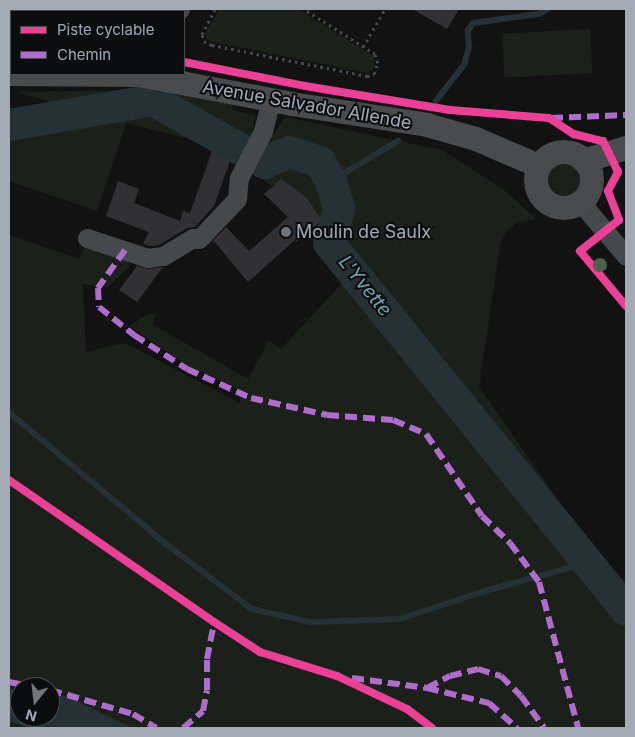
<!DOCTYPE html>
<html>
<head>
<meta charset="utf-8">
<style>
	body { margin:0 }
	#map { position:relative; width:635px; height:737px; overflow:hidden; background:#121212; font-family:Inter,sans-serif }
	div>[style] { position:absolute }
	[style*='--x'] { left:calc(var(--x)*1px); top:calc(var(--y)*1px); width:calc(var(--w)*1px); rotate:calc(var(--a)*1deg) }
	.green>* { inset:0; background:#1b211a; transform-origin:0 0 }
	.round { border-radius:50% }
	.water>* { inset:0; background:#253135 }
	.stream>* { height:5.5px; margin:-2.75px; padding:0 2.75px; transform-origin:2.75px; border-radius:2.75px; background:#253135 }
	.river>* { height:32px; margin:-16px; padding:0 16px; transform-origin:16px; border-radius:16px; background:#253135 }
	.building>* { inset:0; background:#313133 }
	.path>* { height:3px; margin-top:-1.5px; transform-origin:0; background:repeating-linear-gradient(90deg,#48494d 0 2.5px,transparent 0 6.5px) }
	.minor>* { height:19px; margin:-9.5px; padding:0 9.5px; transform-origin:9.5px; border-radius:9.5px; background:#46494b }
	.major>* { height:24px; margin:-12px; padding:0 12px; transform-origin:12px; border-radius:12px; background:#494b4d }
	.major>.ring { margin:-12px; padding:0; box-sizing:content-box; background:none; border:24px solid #494b4d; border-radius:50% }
	.quiet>* { height:6px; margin-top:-3px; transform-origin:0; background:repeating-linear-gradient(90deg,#b06ccc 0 12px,transparent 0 18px) }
	.cycleway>* { height:8px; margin:-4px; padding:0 4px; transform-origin:4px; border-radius:4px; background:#ea4096 }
	.trees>* { width:14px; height:14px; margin:-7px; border-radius:50%; background:#4d614a }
	.dots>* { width:14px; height:14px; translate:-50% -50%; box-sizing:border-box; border:2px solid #0c0d0e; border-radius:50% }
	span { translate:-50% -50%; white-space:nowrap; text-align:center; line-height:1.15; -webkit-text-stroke:4px #0c0d0e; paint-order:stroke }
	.street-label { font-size:18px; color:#a2abb5 }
	.poi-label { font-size:18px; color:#a2abb5 }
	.left { translate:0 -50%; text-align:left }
	.water-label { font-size:19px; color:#75a3b3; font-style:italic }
	.frame { position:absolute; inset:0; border:10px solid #a2abb5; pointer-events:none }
	.legend { position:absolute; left:10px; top:10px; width:175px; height:65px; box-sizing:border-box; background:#0c0d0e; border:1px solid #484c51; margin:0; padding:6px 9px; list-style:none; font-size:15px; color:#a2abb5 }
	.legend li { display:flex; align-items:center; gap:10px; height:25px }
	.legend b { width:25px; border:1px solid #484c51 }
	.north { position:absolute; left:10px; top:677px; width:50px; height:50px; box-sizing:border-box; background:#0c0d0e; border:1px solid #484c51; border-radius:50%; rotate:196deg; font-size:14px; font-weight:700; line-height:20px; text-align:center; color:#a2abb5 }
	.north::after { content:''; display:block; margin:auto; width:18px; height:22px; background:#70757c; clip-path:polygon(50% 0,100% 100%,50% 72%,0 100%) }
</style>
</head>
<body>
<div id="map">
	<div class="green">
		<div style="clip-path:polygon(219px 9px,298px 9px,373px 56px,375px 63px,374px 69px,367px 73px,213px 42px,207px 39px,205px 35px)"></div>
		<div style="left:590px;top:29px;width:44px;height:88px;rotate:87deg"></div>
		<div style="clip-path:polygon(153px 90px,233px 105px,232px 110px,256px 115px,252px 132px,239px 162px,201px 142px,126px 123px,97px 211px,9px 181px,9px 120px,49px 101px,17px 92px)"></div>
		<div style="clip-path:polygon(evenodd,285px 117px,442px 150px,503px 189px,536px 219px,515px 224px,506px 232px,500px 245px,479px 387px,626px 597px,626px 728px,9px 728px,9px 235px,80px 259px,88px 234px,122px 245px,130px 266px,108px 287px,83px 284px,86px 352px,125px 343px,240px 403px,241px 390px,188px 366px,129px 326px,147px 315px,155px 313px,153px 325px,248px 379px,269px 341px,281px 349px,358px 266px,323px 223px,250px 170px,285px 117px,20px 687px,50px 687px,50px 717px,20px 717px,20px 687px)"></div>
		<div class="round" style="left:545px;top:164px;width:36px;height:36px"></div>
	</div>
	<div class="water">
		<div style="clip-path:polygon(9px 689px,20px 690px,20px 717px,50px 717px,50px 694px,69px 697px,132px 728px,29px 728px,9px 721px)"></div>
	</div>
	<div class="stream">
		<div style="--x:436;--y:101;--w:46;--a:-52.1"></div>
		<div style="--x:464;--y:65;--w:19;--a:-74"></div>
		<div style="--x:469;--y:47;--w:16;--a:-94"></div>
		<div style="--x:468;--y:31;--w:9;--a:-58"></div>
		<div style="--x:473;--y:23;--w:67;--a:-7.8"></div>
		<div style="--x:539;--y:14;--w:10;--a:-29"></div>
		<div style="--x:331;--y:181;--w:78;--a:-30.8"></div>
		<div style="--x:9;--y:412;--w:204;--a:40"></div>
		<div style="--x:165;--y:543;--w:109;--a:37.2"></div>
		<div style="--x:252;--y:609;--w:60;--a:12.4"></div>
		<div style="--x:311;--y:622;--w:89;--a:-1.9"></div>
		<div style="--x:400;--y:619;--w:97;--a:-18.1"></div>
		<div style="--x:492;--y:589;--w:99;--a:-15.2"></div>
	</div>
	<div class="river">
		<div style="--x:9;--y:125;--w:146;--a:-9.8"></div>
		<div style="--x:153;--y:100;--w:129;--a:29.4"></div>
		<div style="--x:265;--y:163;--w:26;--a:-25"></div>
		<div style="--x:289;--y:152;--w:33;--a:18"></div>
		<div style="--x:320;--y:162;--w:22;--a:60"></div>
		<div style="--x:331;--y:181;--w:29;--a:74"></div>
		<div style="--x:339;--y:209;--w:35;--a:106"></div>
		<div style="--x:329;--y:243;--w:472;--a:51"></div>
	</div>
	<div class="building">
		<div style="clip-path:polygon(412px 9px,459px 9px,447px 29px)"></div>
		<div style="clip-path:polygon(212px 151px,230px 161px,214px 206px,195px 227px,187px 228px,159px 245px,152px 246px,143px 244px,149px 232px,106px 216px,118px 181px,139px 189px,134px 203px,180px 221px,183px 211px,190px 213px)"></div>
		<div style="clip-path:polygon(281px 179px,306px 197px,322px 220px,296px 242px,295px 240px,248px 282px,214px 241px,209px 245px,226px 227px,249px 251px,288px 217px,264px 194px)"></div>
		<div style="clip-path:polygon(137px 266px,149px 269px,163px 267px,137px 302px,119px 290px)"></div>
	</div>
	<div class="path">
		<div style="--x:215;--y:9;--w:29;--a:117"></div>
		<div style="--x:202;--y:35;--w:6;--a:72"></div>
		<div style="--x:204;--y:41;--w:9;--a:27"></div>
		<div style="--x:212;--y:45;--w:158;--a:11.3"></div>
		<div style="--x:367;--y:76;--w:7;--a:-16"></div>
		<div style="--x:374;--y:74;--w:12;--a:-70"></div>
		<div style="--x:378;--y:63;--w:9;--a:-108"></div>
		<div style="--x:375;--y:54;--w:84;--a:-147.6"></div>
		<div style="--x:363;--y:47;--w:44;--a:-59.9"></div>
	</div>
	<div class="minor">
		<div style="--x:178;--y:11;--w:3;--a:-45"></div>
		<div style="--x:585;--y:198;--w:12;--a:81"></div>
		<div style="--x:587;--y:210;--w:60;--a:49.7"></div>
		<div style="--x:87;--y:238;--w:64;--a:18.2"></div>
		<div style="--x:148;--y:258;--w:15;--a:-8"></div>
		<div style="--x:163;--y:256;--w:35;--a:-31"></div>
		<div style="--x:193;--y:238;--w:6;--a:9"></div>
		<div style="--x:199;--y:239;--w:55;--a:-46.5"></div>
		<div style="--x:237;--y:199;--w:21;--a:-85"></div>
		<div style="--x:239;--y:178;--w:53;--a:-62.9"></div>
		<div style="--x:263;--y:131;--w:32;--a:-76"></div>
	</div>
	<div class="major">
		<div style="--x:9;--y:74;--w:130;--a:0.4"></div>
		<div style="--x:139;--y:75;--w:156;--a:10.7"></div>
		<div style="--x:292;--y:104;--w:137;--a:8.8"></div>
		<div style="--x:427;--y:125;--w:51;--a:15.9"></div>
		<div style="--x:476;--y:139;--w:69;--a:23.2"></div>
		<div class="ring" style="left:536px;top:152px;width:32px;height:32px"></div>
		<div style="--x:584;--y:161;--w:44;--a:-17.2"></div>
	</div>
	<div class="quiet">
		<div style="--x:551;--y:118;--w:75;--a:-2.3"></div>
		<div style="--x:125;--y:250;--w:47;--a:125.4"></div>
		<div style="--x:98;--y:288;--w:19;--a:87"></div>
		<div style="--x:99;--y:307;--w:45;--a:38.7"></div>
		<div style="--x:134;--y:335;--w:63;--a:32.7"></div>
		<div style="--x:187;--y:369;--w:70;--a:24.4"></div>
		<div style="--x:251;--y:398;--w:78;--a:12.6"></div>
		<div style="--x:327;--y:415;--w:66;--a:4.3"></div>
		<div style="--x:393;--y:420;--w:36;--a:23"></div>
		<div style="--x:426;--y:434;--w:99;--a:55.7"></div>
		<div style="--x:482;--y:516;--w:39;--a:44"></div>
		<div style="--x:510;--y:543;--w:49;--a:53.4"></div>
		<div style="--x:539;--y:582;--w:151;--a:75"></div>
		<div style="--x:352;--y:678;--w:76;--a:7.6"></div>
		<div style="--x:427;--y:688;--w:64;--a:13.6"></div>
		<div style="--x:489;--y:703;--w:38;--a:42"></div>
		<div style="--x:9;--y:682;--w:25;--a:11"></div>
		<div style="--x:427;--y:688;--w:26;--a:-28"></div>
		<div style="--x:450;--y:676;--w:29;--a:-14"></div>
		<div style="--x:478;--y:669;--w:24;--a:17"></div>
		<div style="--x:501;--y:676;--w:28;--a:45"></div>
		<div style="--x:521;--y:696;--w:39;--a:54"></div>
		<div style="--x:50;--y:690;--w:86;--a:16.1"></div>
		<div style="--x:133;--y:714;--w:27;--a:31"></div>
		<div style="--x:183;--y:728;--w:26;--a:-40"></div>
		<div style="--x:203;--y:711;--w:21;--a:-79"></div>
		<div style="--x:207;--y:690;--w:31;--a:-90"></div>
		<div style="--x:207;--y:659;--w:38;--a:-79"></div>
	</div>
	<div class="cycleway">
		<div style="--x:184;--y:62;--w:123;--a:11.2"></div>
		<div style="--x:305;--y:86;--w:147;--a:9.4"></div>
		<div style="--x:450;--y:110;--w:99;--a:4.6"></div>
		<div style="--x:549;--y:118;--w:30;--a:33"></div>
		<div style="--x:574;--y:134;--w:30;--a:14"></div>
		<div style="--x:603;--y:141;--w:34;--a:64"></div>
		<div style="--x:618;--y:172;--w:21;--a:118"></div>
		<div style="--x:608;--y:191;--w:31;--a:69"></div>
		<div style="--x:619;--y:220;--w:50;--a:141.5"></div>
		<div style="--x:580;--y:251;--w:72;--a:50.1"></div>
		<div style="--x:9;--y:480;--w:249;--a:34.7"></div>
		<div style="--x:214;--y:622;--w:55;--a:33.1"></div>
		<div style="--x:260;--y:652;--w:81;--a:17.3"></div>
		<div style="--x:337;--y:676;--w:77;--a:25.2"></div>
		<div style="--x:407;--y:709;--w:31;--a:37"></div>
	</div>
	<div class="trees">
		<div style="left:600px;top:265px"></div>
	</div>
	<div class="dots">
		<div style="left:286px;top:232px;background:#70757c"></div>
	</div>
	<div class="street-label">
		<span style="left:307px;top:105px;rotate:10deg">Avenue Salvador Allende</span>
	</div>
	<div class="poi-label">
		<span class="left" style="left:296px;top:232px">Moulin de Saulx</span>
	</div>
	<div class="water-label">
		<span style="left:365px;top:286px;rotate:51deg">L'Yvette</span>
	</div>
	<div class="frame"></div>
	<ul class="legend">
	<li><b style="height:6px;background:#ea4096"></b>Piste cyclable</li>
	<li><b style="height:6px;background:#b06ccc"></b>Chemin</li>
	</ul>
	<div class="north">N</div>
</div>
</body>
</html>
